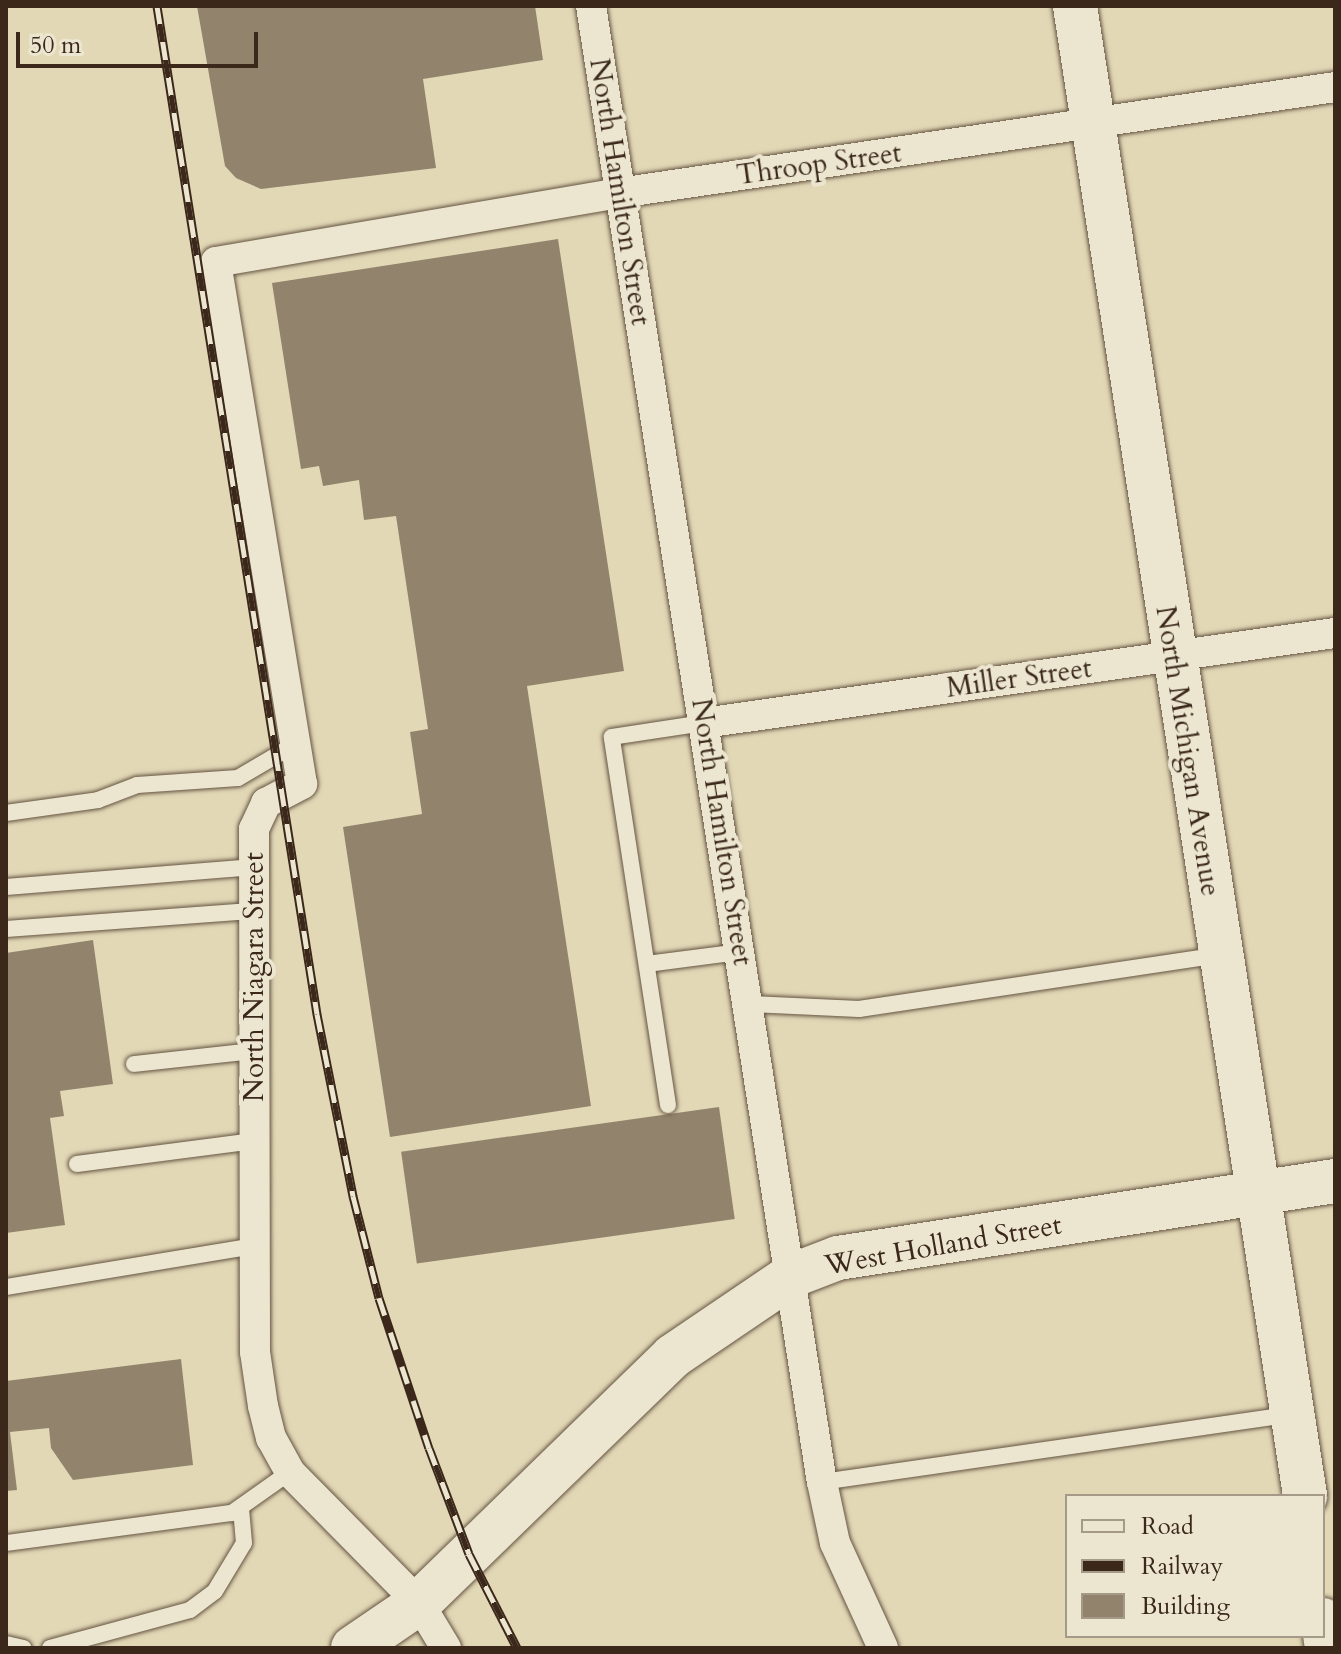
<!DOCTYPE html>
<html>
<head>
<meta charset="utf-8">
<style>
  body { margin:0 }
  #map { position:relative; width:1341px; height:1654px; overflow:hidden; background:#e2d8b6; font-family:Cardo,serif }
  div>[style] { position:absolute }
  .building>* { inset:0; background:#92846c; transform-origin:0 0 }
  .roads { filter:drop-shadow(0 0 2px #655442) drop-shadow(0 0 2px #655442) }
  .lane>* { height:16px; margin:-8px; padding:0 8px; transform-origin:8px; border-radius:8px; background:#ece6d0 }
  .street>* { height:30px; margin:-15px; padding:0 15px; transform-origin:15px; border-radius:15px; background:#ece6d0 }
  .secondary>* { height:44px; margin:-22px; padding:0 22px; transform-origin:22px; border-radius:22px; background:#ece6d0 }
  .rail>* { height:9px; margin-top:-4.5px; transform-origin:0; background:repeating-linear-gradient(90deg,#ece6d0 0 18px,#3b281b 0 36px); box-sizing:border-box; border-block:2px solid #3b281b }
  span { translate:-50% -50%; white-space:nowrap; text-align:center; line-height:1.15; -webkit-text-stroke:8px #ece6d0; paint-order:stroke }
  .street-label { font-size:28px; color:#3b281b }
  .frame { position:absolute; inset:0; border:8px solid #3b281b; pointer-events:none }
  .legend { position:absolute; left:1065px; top:1494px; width:260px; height:144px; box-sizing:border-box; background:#ece6d0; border:2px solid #a59a88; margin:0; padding:10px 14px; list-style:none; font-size:24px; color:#3b281b }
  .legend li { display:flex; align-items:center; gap:16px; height:40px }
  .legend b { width:40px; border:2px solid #a59a88 }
  .scale { position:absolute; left:16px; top:32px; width:242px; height:36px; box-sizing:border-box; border:4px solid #3b281b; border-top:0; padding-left:10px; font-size:24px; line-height:28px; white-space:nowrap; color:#3b281b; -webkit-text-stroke:6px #ece6d0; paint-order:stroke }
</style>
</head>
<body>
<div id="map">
  <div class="building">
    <div style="clip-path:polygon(197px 6px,535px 6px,543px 60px,423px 79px,436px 168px,261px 189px,236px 178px,225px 166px)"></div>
    <div style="clip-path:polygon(558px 239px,624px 671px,527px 686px,591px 1106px,390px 1137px,343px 827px,422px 814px,410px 732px,428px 729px,396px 516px,364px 520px,359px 480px,323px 486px,319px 466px,301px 469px,272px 283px)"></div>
    <div style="clip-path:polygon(93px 940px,113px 1084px,60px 1091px,64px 1116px,50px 1118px,65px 1225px,6px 1233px,6px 953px)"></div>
    <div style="left:719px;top:1107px;width:113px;height:321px;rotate:82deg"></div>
    <div style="clip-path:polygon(181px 1359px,193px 1465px,73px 1480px,51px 1448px,49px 1428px,10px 1432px,17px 1490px,6px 1491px,6px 1381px)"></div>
  </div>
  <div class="roads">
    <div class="lane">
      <div style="left:6px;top:813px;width:93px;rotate:-8deg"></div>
      <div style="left:98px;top:800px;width:42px;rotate:-21deg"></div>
      <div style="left:137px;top:785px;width:101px;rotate:-4deg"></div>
      <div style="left:238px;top:778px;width:65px;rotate:-30.5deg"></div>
      <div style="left:6px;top:887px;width:249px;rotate:-4.6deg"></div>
      <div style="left:6px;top:929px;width:249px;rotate:-4.2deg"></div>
      <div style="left:647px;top:964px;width:94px;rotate:-7.4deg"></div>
      <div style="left:751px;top:1004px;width:108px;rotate:2.7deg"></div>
      <div style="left:859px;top:1009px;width:364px;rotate:-8.5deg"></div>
      <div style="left:134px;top:1064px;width:121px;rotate:-6.2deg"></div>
      <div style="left:668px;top:1105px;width:372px;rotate:-98.7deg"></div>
      <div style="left:612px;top:737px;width:93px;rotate:-8.7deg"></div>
      <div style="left:77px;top:1164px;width:178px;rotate:-7.4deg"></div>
      <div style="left:6px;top:1287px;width:252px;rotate:-9.4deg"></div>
      <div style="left:822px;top:1482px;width:475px;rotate:-8.2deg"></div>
      <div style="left:6px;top:1543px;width:228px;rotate:-7.6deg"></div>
      <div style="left:232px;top:1513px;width:71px;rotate:-35.3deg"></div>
      <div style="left:6px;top:1644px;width:18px;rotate:13deg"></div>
      <div style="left:50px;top:1648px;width:145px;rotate:-15.2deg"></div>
      <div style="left:190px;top:1610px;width:31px;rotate:-37deg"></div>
      <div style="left:215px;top:1591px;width:56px;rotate:-58.9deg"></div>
      <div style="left:244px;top:1543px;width:36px;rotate:-95deg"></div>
    </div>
    <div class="street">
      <div style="left:591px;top:6px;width:1494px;rotate:81.11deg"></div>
      <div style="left:822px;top:1482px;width:62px;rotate:78deg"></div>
      <div style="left:835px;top:1543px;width:115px;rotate:65.4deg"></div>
      <div style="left:704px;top:723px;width:637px;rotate:-8.12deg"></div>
      <div style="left:446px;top:1648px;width:52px;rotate:-121deg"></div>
      <div style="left:419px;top:1603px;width:184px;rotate:-134.6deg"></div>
      <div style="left:290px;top:1472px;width:39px;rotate:-119deg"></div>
      <div style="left:271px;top:1438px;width:33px;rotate:-104deg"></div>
      <div style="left:263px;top:1406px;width:55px;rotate:-98.4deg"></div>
      <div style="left:255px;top:1352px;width:523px;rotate:-90.11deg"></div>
      <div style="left:254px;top:829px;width:29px;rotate:-65deg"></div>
      <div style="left:266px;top:803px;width:41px;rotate:-27.8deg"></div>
      <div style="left:302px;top:784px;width:529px;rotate:-99.36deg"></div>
      <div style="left:216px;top:262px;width:409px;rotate:-9.7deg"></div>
      <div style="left:619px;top:193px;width:724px;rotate:-8.42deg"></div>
    </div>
    <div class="secondary">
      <div style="left:1075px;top:6px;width:1508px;rotate:81.22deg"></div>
      <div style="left:1323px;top:1620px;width:28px;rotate:82deg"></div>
      <div style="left:353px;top:1648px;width:80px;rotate:-34.3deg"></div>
      <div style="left:419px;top:1603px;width:354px;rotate:-44.2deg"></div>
      <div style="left:673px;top:1356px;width:143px;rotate:-34.1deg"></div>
      <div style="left:791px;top:1276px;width:50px;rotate:-21deg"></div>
      <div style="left:838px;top:1258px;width:503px;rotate:-8.81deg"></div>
    </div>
  </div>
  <div class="rail">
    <div style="left:157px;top:6px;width:1021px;rotate:80.98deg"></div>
    <div style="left:317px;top:1014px;width:186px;rotate:78.8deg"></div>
    <div style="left:353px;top:1196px;width:105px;rotate:75.7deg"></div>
    <div style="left:379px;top:1298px;width:158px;rotate:71.6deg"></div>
    <div style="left:429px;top:1448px;width:113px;rotate:69.3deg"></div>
    <div style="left:469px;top:1554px;width:106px;rotate:62.9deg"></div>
  </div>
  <div class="street-label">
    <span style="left:819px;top:164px;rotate:-8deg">Throop Street</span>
    <span style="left:620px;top:192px;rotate:81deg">North Hamilton Street</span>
    <span style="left:1019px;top:678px;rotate:-8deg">Miller Street</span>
    <span style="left:1188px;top:751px;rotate:81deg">North Michigan Avenue</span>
    <span style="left:722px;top:832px;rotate:81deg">North Hamilton Street</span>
    <span style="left:254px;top:977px;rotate:-90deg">North Niagara Street</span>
    <span style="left:943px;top:1245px;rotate:-10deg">West Holland Street</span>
  </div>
  <div class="frame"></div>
  <ul class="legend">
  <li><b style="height:10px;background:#ece6d0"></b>Road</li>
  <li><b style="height:10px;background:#3b281b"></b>Railway</li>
  <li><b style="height:22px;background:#92846c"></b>Building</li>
  </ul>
  <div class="scale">50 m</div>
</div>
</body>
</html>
